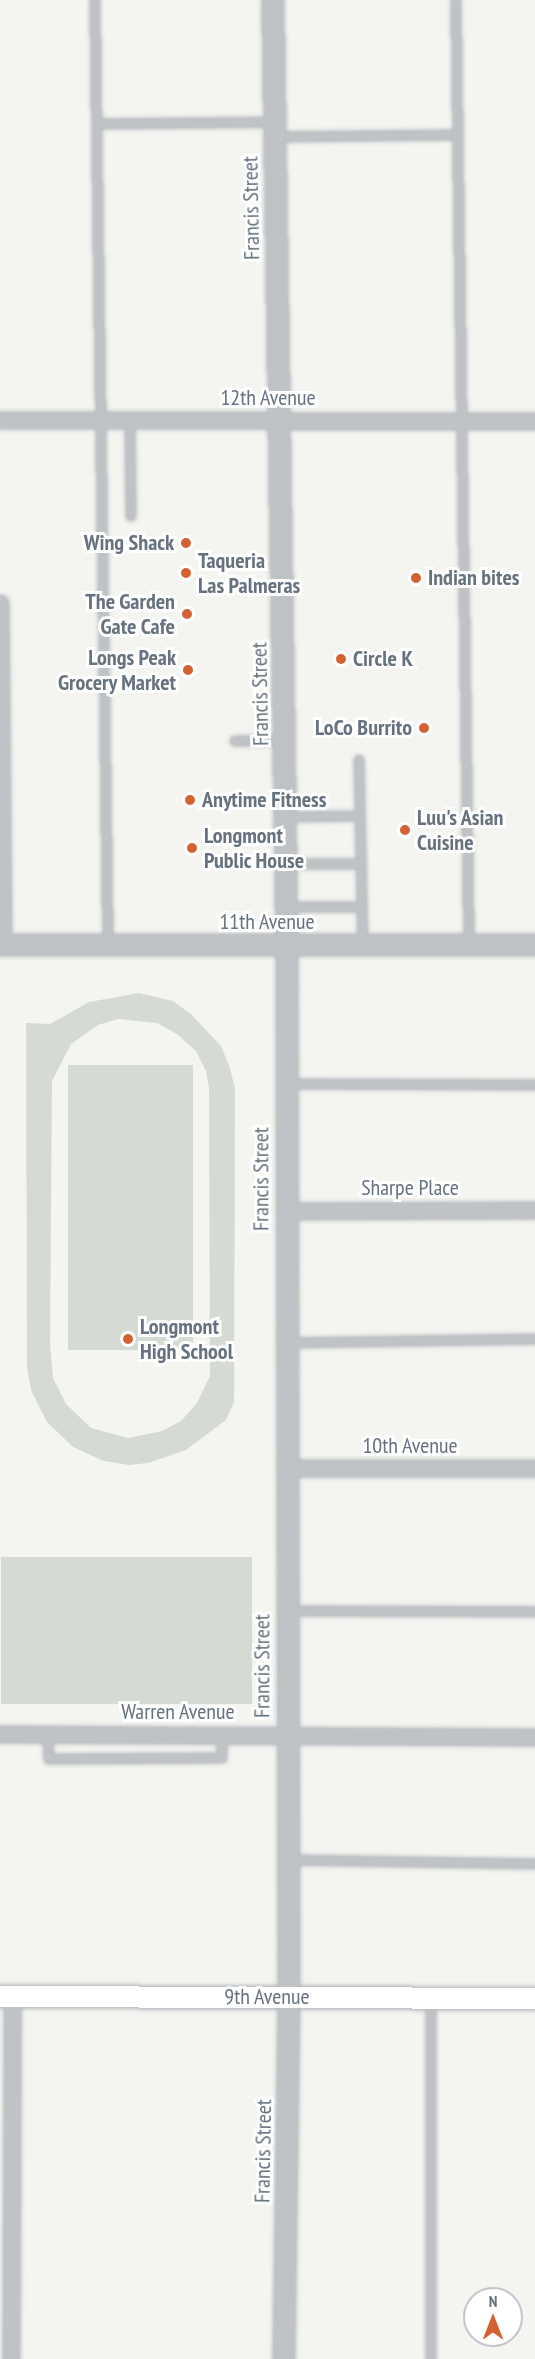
<!DOCTYPE html>
<html>
<head>
<meta charset="utf-8">
<style>
  body { margin:0 }
  #map { position:relative; width:535px; height:2359px; overflow:hidden; background:#f4f4f1; font-family:"PT Sans Narrow",sans-serif }
  div>[style] { position:absolute }
  .green>* { inset:0; background:#d5dbd2; transform-origin:0 0 }
  .roads { filter:drop-shadow(0 0 2px #b3b7bb) drop-shadow(0 0 2px #b3b7bb) }
  .service>* { height:8px; margin:-4px; padding:0 4px; transform-origin:4px; border-radius:4px; background:#c0c3c6 }
  .minor>* { height:15px; margin:-7.5px; padding:0 7.5px; transform-origin:7.5px; border-radius:7.5px; background:#c0c3c6 }
  .tertiary>* { height:20px; margin:-10px; padding:0 10px; transform-origin:10px; border-radius:10px; background:#c0c3c6 }
  .secondary>* { height:21px; margin:-10.5px; padding:0 10.5px; transform-origin:10.5px; border-radius:10.5px; background:#fff }
  .dots>* { width:16px; height:16px; translate:-50% -50%; box-sizing:border-box; border:3px solid #fff; border-radius:50% }
  span { translate:-50% -50%; white-space:nowrap; text-align:center; line-height:1.15; -webkit-text-stroke:6px #fff; paint-order:stroke }
  .street-label { font-size:22px; color:#66727f }
  .poi-label { font-size:22px; color:#66727f; font-weight:700 }
  .right { translate:-100% -50%; text-align:right }
  .left { translate:0 -50%; text-align:left }
  .north { position:absolute; left:463px; top:2287px; width:60px; height:60px; box-sizing:border-box; background:#fff; border:2px solid #c2c7cc; border-radius:50%; rotate:0deg; font-size:16px; font-weight:700; line-height:24px; text-align:center; color:#66727f }
  .north::after { content:''; display:block; margin:auto; width:21px; height:27px; background:#d36132; clip-path:polygon(50% 0,100% 100%,50% 72%,0 100%) }
</style>
</head>
<body>
<div id="map">
  <div class="green">
    <div style="clip-path:polygon(evenodd,139px 993px,173px 1001px,192px 1015px,221px 1046px,230px 1068px,235px 1089px,234px 1402px,226px 1420px,186px 1450px,148px 1463px,129px 1465px,104px 1461px,73px 1447px,47px 1422px,31px 1390px,27px 1368px,26px 1023px,50px 1024px,89px 1002px,139px 993px,118px 1019px,157px 1023px,177px 1034px,196px 1051px,206px 1071px,209px 1088px,210px 1376px,197px 1403px,181px 1421px,162px 1431px,128px 1438px,91px 1428px,66px 1404px,53px 1378px,50px 1343px,52px 1081px,71px 1044px,98px 1025px,118px 1019px)"></div>
    <div style="left:193px;top:1065px;width:285px;height:125px;rotate:90deg"></div>
    <div style="left:1px;top:1557px;width:251px;height:147px"></div>
  </div>
  <div class="roads">
    <div class="service">
      <div style="left:95px;top:0;width:944px;rotate:89.21deg"></div>
      <div style="left:456px;top:0;width:943px;rotate:89.21deg"></div>
      <div style="left:97px;top:124px;width:177px;rotate:-0.6deg"></div>
      <div style="left:276px;top:137px;width:181px;rotate:-0.6deg"></div>
      <div style="left:130px;top:420px;width:96px;rotate:89.4deg"></div>
      <div style="left:235px;top:741px;width:49px"></div>
      <div style="left:359px;top:760px;width:184px;rotate:88.8deg"></div>
      <div style="left:287px;top:817px;width:73px;rotate:-0.8deg"></div>
      <div style="left:288px;top:864px;width:73px"></div>
      <div style="left:289px;top:907px;width:73px"></div>
      <div style="left:287px;top:1084px;width:248px;rotate:0.2deg"></div>
      <div style="left:288px;top:1343px;width:247px;rotate:-0.9deg"></div>
      <div style="left:290px;top:1611px;width:245px;rotate:0.2deg"></div>
      <div style="left:48px;top:1734px;width:25px;rotate:88deg"></div>
      <div style="left:49px;top:1759px;width:173px;rotate:-0.3deg"></div>
      <div style="left:222px;top:1758px;width:24px;rotate:-90deg"></div>
      <div style="left:291px;top:1860px;width:244px;rotate:0.9deg"></div>
      <div style="left:431px;top:2359px;width:358px;rotate:-90deg"></div>
    </div>
    <div class="minor">
      <div style="left:0;top:420px;width:535px;rotate:0.11deg"></div>
      <div style="left:0;top:603px;width:342px;rotate:89.5deg"></div>
      <div style="left:285px;top:1211px;width:250px;rotate:-0.2deg"></div>
      <div style="left:285px;top:1468px;width:250px"></div>
      <div style="left:0;top:1734px;width:535px;rotate:0.32deg"></div>
      <div style="left:11px;top:2359px;width:363px;rotate:-89.8deg"></div>
    </div>
    <div class="tertiary">
      <div style="left:273px;top:0;width:946px;rotate:89.15deg"></div>
      <div style="left:287px;top:946px;width:1051px;rotate:89.89deg"></div>
      <div style="left:289px;top:1997px;width:362px;rotate:90.8deg"></div>
      <div style="left:0;top:945px;width:535px"></div>
    </div>
    <div class="secondary">
      <div style="left:0;top:1996px;width:535px;rotate:0.21deg"></div>
    </div>
  </div>
  <div class="dots">
    <div style="left:186px;top:543px;background:#d36132"></div>
    <div style="left:186px;top:573px;background:#d36132"></div>
    <div style="left:416px;top:578px;background:#d36132"></div>
    <div style="left:187px;top:614px;background:#d36132"></div>
    <div style="left:341px;top:659px;background:#d36132"></div>
    <div style="left:188px;top:670px;background:#d36132"></div>
    <div style="left:424px;top:728px;background:#d36132"></div>
    <div style="left:190px;top:800px;background:#d36132"></div>
    <div style="left:405px;top:830px;background:#d36132"></div>
    <div style="left:192px;top:848px;background:#d36132"></div>
    <div style="left:128px;top:1339px;background:#d36132"></div>
  </div>
  <div class="street-label">
    <span style="left:251px;top:208px;rotate:-91deg">Francis Street</span>
    <span style="left:268px;top:398px">12th Avenue</span>
    <span style="left:260px;top:694px;rotate:-91deg">Francis Street</span>
    <span style="left:267px;top:922px">11th Avenue</span>
    <span style="left:261px;top:1179px;rotate:-90deg">Francis Street</span>
    <span style="left:410px;top:1188px">Sharpe Place</span>
    <span style="left:410px;top:1446px">10th Avenue</span>
    <span style="left:262px;top:1666px;rotate:-90deg">Francis Street</span>
    <span style="left:178px;top:1712px">Warren Avenue</span>
    <span style="left:267px;top:1997px">9th Avenue</span>
    <span style="left:263px;top:2151px;rotate:-89deg">Francis Street</span>
  </div>
  <div class="poi-label">
    <span class="right" style="left:174px;top:543px">Wing Shack</span>
    <span class="left" style="left:198px;top:573px">Taqueria<br>Las Palmeras</span>
    <span class="left" style="left:428px;top:578px">Indian bites</span>
    <span class="right" style="left:175px;top:614px">The Garden<br>Gate Cafe</span>
    <span class="right" style="left:176px;top:670px">Longs Peak<br>Grocery Market</span>
    <span class="left" style="left:353px;top:659px">Circle K</span>
    <span class="right" style="left:412px;top:728px">LoCo Burrito</span>
    <span class="left" style="left:202px;top:800px">Anytime Fitness</span>
    <span class="left" style="left:417px;top:830px">Luu's Asian<br>Cuisine</span>
    <span class="left" style="left:204px;top:848px">Longmont<br>Public House</span>
    <span class="left" style="left:140px;top:1339px">Longmont<br>High School</span>
  </div>
  <div class="north">N</div>
</div>
</body>
</html>
